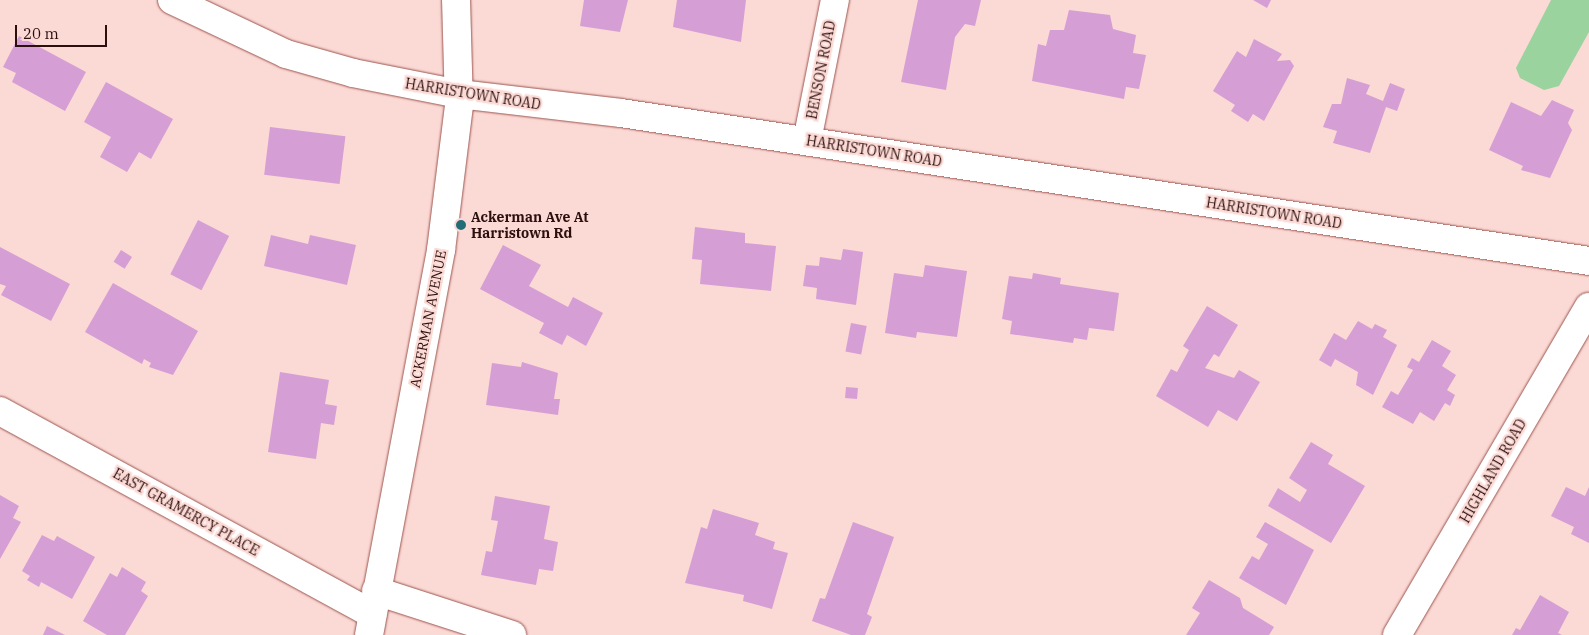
<!DOCTYPE html>
<html>
<head>
<meta charset="utf-8">
<style>
  body { margin:0 }
  #map { position:relative; width:1589px; height:635px; overflow:hidden; background:#fbd9d5; font-family:"IBM Plex Serif",serif }
  div>[style] { position:absolute }
  .green>* { inset:0; background:#9bd39f }
  .building>* { inset:0; background:#d59fd5; transform-origin:0 0 }
  .roads { filter:drop-shadow(0 0 1px #9c544d) drop-shadow(0 0 1px #9c544d) }
  .minor>* { height:28px; margin:-14px; padding:0 14px; transform-origin:14px; border-radius:14px; background:#fff }
  .tertiary>* { height:28px; margin:-14px; padding:0 14px; transform-origin:14px; border-radius:14px; background:#fff }
  .dots>* { width:14px; height:14px; translate:-50% -50%; box-sizing:border-box; border:2px solid #fbd9d5; border-radius:50% }
  span { translate:-50% -50%; white-space:nowrap; text-align:center; line-height:1.15; -webkit-text-stroke:4.5px #fbd9d5; paint-order:stroke }
  .street-label { font-size:14px; color:#2c0f0d }
  .poi-label { font-size:14px; color:#2c0f0d; font-weight:700 }
  .left { translate:0 -50%; text-align:left }
  .scale { position:absolute; left:15px; top:25px; width:92px; height:22px; box-sizing:border-box; border:2px solid #2c0f0d; border-top:0; padding-left:6px; font-size:15px; line-height:18px; white-space:nowrap; color:#2c0f0d; -webkit-text-stroke:4px #fbd9d5; paint-order:stroke }
</style>
</head>
<body>
<div id="map">
  <div class="green">
    <div style="clip-path:polygon(1551px 0,1589px 0,1589px 32px,1559px 86px,1544px 90px,1520px 78px,1516px 68px)"></div>
  </div>
  <div class="building">
    <div style="clip-path:polygon(584px 0,628px 0,620px 32px,580px 26px)"></div>
    <div style="clip-path:polygon(677px 0,746px 0,741px 42px,673px 27px)"></div>
    <div style="clip-path:polygon(918px 0,981px 0,975px 26px,965px 24px,955px 37px,946px 90px,901px 82px)"></div>
    <div style="clip-path:polygon(1253px 0,1271px 0,1267px 8px)"></div>
    <div style="clip-path:polygon(1069px 10px,1110px 15px,1113px 29px,1136px 35px,1133px 53px,1146px 55px,1139px 89px,1126px 87px,1124px 99px,1032px 81px,1038px 44px,1046px 46px,1050px 30px,1064px 30px)"></div>
    <div style="clip-path:polygon(19px 36px,86px 72px,65px 111px,12px 82px,16px 73px,3px 67px)"></div>
    <div style="clip-path:polygon(1254px 39px,1282px 54px,1277px 61px,1290px 60px,1294px 66px,1264px 121px,1253px 114px,1248px 122px,1231px 111px,1235px 105px,1213px 91px,1237px 51px,1246px 57px)"></div>
    <div style="clip-path:polygon(1347px 78px,1370px 85px,1366px 94px,1383px 101px,1390px 83px,1405px 89px,1397px 111px,1386px 107px,1370px 153px,1333px 143px,1337px 131px,1323px 127px,1332px 104px,1341px 104px)"></div>
    <div style="clip-path:polygon(106px 82px,173px 119px,151px 159px,139px 152px,127px 172px,100px 157px,111px 137px,84px 122px)"></div>
    <div style="clip-path:polygon(1552px 100px,1574px 110px,1568px 123px,1572px 130px,1550px 178px,1521px 170px,1523px 166px,1489px 150px,1511px 102px,1541px 116px)"></div>
    <div style="left:270px;top:127px;width:76px;height:48px;rotate:7deg"></div>
    <div style="left:198px;top:220px;width:35px;height:61px;rotate:27deg"></div>
    <div style="clip-path:polygon(695px 227px,745px 233px,745px 243px,776px 246px,771px 291px,700px 284px,702px 260px,692px 259px)"></div>
    <div style="clip-path:polygon(271px 235px,308px 244px,310px 235px,356px 245px,347px 285px,264px 266px)"></div>
    <div style="clip-path:polygon(503px 245px,541px 265px,529px 286px,568px 307px,573px 297px,603px 313px,586px 346px,567px 335px,562px 345px,539px 333px,544px 323px,480px 289px)"></div>
    <div style="clip-path:polygon(0 247px,70px 284px,51px 321px,1px 295px,6px 286px,0 284px)"></div>
    <div style="clip-path:polygon(843px 249px,863px 252px,856px 305px,816px 299px,817px 288px,803px 286px,806px 265px,819px 266px,820px 257px,841px 260px)"></div>
    <div style="left:121px;top:250px;width:13px;height:14px;rotate:32deg"></div>
    <div style="clip-path:polygon(925px 265px,967px 271px,957px 337px,917px 332px,916px 338px,885px 333px,894px 273px,923px 277px)"></div>
    <div style="clip-path:polygon(1033px 273px,1061px 278px,1060px 284px,1119px 293px,1114px 331px,1089px 328px,1087px 340px,1074px 338px,1073px 343px,1010px 334px,1012px 321px,1002px 319px,1009px 276px,1032px 279px)"></div>
    <div style="clip-path:polygon(113px 283px,198px 331px,173px 375px,149px 367px,151px 363px,144px 359px,142px 364px,85px 332px)"></div>
    <div style="clip-path:polygon(1207px 306px,1238px 325px,1219px 357px,1214px 354px,1205px 368px,1234px 378px,1239px 370px,1260px 382px,1237px 421px,1218px 410px,1208px 427px,1156px 396px,1171px 369px,1177px 372px,1189px 350px,1183px 346px)"></div>
    <div style="clip-path:polygon(1358px 321px,1372px 329px,1375px 324px,1387px 330px,1383px 337px,1397px 345px,1373px 395px,1356px 385px,1358px 372px,1335px 359px,1331px 367px,1319px 360px,1334px 333px,1346px 340px)"></div>
    <div style="left:851px;top:323px;width:16px;height:29px;rotate:11deg"></div>
    <div style="clip-path:polygon(1432px 340px,1451px 351px,1442px 366px,1456px 375px,1447px 390px,1455px 395px,1450px 406px,1445px 403px,1434px 421px,1420px 412px,1413px 424px,1382px 407px,1391px 391px,1398px 395px,1413px 370px,1407px 367px,1412px 358px,1419px 362px)"></div>
    <div style="clip-path:polygon(522px 362px,558px 373px,554px 399px,560px 399px,558px 415px,486px 405px,492px 363px,521px 367px)"></div>
    <div style="clip-path:polygon(280px 372px,329px 380px,325px 404px,337px 406px,334px 425px,321px 423px,316px 459px,268px 452px)"></div>
    <div style="left:846px;top:387px;width:12px;height:11px;rotate:5deg"></div>
    <div style="clip-path:polygon(1311px 442px,1333px 455px,1328px 464px,1365px 486px,1331px 543px,1268px 506px,1278px 488px,1300px 502px,1307px 490px,1289px 478px)"></div>
    <div style="clip-path:polygon(1566px 487px,1585px 496px,1589px 487px,1589px 543px,1571px 534px,1574px 527px,1551px 516px)"></div>
    <div style="clip-path:polygon(0 495px,19px 506px,13px 518px,21px 522px,0 559px)"></div>
    <div style="clip-path:polygon(495px 496px,550px 506px,544px 539px,558px 542px,553px 571px,539px 569px,536px 585px,481px 575px,486px 551px,492px 552px,498px 521px,491px 520px)"></div>
    <div style="clip-path:polygon(713px 509px,759px 523px,755px 535px,775px 542px,773px 549px,788px 553px,772px 609px,743px 601px,744px 595px,685px 583px,701px 527px,707px 529px)"></div>
    <div style="clip-path:polygon(853px 522px,894px 537px,867px 614px,872px 617px,865px 635px,851px 635px,812px 621px,820px 598px,825px 599px)"></div>
    <div style="clip-path:polygon(1265px 522px,1314px 550px,1286px 605px,1239px 578px,1252px 556px,1259px 560px,1268px 544px,1256px 537px)"></div>
    <div style="clip-path:polygon(42px 535px,54px 541px,57px 536px,95px 557px,72px 599px,41px 582px,39px 587px,27px 580px,30px 576px,22px 571px)"></div>
    <div style="clip-path:polygon(122px 567px,146px 582px,141px 591px,148px 596px,125px 635px,107px 635px,83px 621px,110px 573px,117px 577px)"></div>
    <div style="clip-path:polygon(1209px 580px,1240px 598px,1243px 608px,1274px 627px,1269px 635px,1186px 635px,1200px 613px,1192px 608px)"></div>
    <div style="clip-path:polygon(1540px 595px,1569px 612px,1558px 633px,1562px 635px,1512px 635px,1516px 628px,1520px 630px)"></div>
    <div style="clip-path:polygon(47px 626px,65px 635px,43px 635px)"></div>
  </div>
  <div class="roads">
    <div class="minor">
      <div style="left:172px;top:0;width:126px;rotate:25.3deg"></div>
      <div style="left:286px;top:54px;width:70px;rotate:15.8deg"></div>
      <div style="left:353px;top:73px;width:108px;rotate:11.2deg"></div>
      <div style="left:807px;top:141px;width:144px;rotate:-78.8deg"></div>
      <div style="left:0;top:411px;width:424px;rotate:28.6deg"></div>
      <div style="left:376px;top:591px;width:143px;rotate:17.9deg"></div>
      <div style="left:1397px;top:635px;width:380px;rotate:-59.7deg"></div>
    </div>
    <div class="tertiary">
      <div style="left:459px;top:94px;width:163px;rotate:6.7deg"></div>
      <div style="left:621px;top:113px;width:979px;rotate:8.69deg"></div>
      <div style="left:369px;top:635px;width:392px;rotate:-79.4deg"></div>
      <div style="left:441px;top:250px;width:145px;rotate:-82.9deg"></div>
      <div style="left:459px;top:106px;width:106px;rotate:-91.6deg"></div>
    </div>
  </div>
  <div class="dots">
    <div style="left:461px;top:225px;background:#236d76"></div>
  </div>
  <div class="street-label">
    <span style="left:821px;top:70px;rotate:-79deg">BENSON ROAD</span>
    <span style="left:473px;top:94px;rotate:9deg">HARRISTOWN ROAD</span>
    <span style="left:874px;top:151px;rotate:9deg">HARRISTOWN ROAD</span>
    <span style="left:1274px;top:213px;rotate:9deg">HARRISTOWN ROAD</span>
    <span style="left:428px;top:319px;rotate:-79deg">ACKERMAN AVENUE</span>
    <span style="left:1493px;top:471px;rotate:-60deg">HIGHLAND ROAD</span>
    <span style="left:186px;top:512px;rotate:29deg">EAST GRAMERCY PLACE</span>
  </div>
  <div class="poi-label">
    <span class="left" style="left:471px;top:225px">Ackerman Ave At<br>Harristown Rd</span>
  </div>
  <div class="scale">20 m</div>
</div>
</body>
</html>
